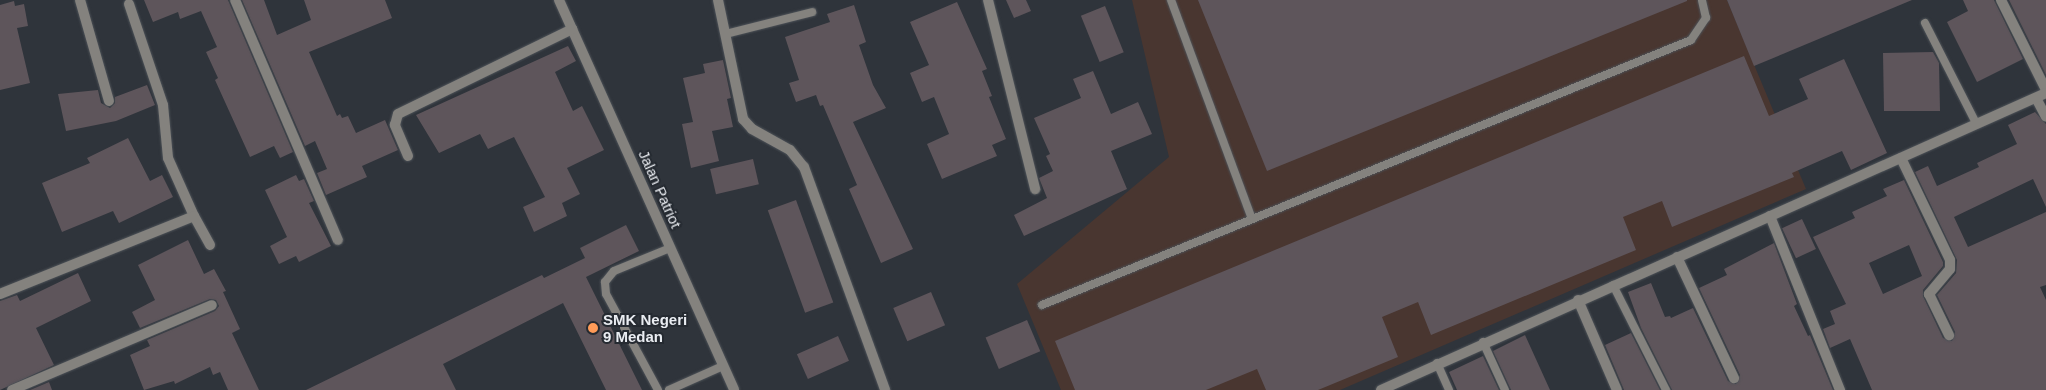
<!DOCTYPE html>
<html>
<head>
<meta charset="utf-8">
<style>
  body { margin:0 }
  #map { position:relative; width:2046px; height:390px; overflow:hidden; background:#2f343b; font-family:Arial,sans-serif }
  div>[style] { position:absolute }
  .industrial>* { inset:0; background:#493630 }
  .building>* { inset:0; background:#5e555b; transform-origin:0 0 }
  .roads { filter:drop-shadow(0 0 1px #4d5258) drop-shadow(0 0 1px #4d5258) }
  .service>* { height:8px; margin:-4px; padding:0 4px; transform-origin:4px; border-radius:4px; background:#84827e }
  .minor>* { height:10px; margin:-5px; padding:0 5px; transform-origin:5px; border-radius:5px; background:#84827e }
  .dots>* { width:14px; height:14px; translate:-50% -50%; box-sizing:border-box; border:2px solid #252a31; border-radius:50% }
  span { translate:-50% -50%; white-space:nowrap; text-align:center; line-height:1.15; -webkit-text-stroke:4px #252a31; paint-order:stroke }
  .street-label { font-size:15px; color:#eaedf2 }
  .poi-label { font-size:15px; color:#eaedf2; font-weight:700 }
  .left { translate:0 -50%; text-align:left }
</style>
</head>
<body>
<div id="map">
  <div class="industrial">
    <div style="clip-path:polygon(1132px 0,1727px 0,1806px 189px,1340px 390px,1061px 390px,1017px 284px,1169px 157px)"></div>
  </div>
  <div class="building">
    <div style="clip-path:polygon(144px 0,228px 0,293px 152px,280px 158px,274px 146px,250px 157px,215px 80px,218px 78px,206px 52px,217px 47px,201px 11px,180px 19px,178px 12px,153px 22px)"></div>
    <div style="clip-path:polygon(242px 0,264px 0,277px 35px,311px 20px,304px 0,385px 0,392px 18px,309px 52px,337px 116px,340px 114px,342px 118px,348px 116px,356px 133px,385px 120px,398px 150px,362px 166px,367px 177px,326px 195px,317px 173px,327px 169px,315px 141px,305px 146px)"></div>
    <div style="clip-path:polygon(1006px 0,1026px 0,1031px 11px,1014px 18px)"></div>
    <div style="clip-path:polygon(1198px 0,1687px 0,1687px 1px,1267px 171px)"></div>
    <div style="clip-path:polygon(1727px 0,1912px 0,1754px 66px)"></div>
    <div style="clip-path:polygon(1963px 0,1994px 0,2023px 59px,1977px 82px,1947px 22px,1968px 11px)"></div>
    <div style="clip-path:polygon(2009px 0,2046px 0,2046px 75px)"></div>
    <div style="clip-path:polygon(14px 1px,15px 6px,24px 4px,28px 26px,17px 28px,30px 83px,0 90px,0 5px)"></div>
    <div style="clip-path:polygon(957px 2px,987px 69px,982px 71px,992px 96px,989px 97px,1006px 139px,992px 145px,997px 156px,942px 179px,927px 144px,949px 134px,934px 97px,922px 102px,910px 73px,929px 65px,910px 22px)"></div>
    <div style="clip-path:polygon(854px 5px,866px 42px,859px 45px,873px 85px,886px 108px,853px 122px,913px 249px,881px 263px,849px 189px,857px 185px,823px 105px,820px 106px,816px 95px,796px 102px,789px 83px,799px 80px,785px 37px,830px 22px,827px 14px)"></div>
    <div style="left:1105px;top:6px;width:50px;height:26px;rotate:68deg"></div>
    <div style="clip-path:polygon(568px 46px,576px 61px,555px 72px,573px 111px,582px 106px,604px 150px,567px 168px,580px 194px,562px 203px,567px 216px,534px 232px,523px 207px,545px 197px,514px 137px,488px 149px,480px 134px,439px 153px,416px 115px)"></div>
    <div style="clip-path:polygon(1933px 52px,1939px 63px,1940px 111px,1884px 111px,1883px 53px)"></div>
    <div style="clip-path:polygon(1744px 56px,1769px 116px,1808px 99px,1799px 79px,1844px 59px,1887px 153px,1851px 170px,1842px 151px,1792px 173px,1794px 177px,1672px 227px,1662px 201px,1623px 217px,1636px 250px,1431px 335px,1418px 302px,1382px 317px,1398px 357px,1318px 390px,1266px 390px,1257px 369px,1206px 390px,1075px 390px,1055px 341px)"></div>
    <div style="clip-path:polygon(723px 60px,731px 98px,727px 99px,733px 127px,712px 131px,719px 161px,691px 168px,682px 124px,693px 122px,683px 78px,705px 73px,703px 64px)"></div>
    <div style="clip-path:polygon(1093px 71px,1111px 114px,1138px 102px,1152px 134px,1111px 151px,1127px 189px,1024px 236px,1014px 215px,1047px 198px,1039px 178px,1053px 171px,1046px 156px,1050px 154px,1034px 118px,1081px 98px,1073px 79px)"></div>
    <div style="clip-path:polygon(147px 85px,155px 105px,116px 121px,66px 131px,58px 94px,98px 90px,101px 103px,110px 108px,115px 103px,115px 97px)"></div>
    <div style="clip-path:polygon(evenodd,2035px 112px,2046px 124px,2046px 207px,2033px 179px,1954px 217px,1968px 247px,2046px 212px,2046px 285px,2040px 287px,2046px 300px,2046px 390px,1872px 390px,1850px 339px,1830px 348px,1823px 329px,1835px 324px,1830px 311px,1846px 304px,1813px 237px,1855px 218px,1852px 212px,1887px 196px,1883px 189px,1904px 180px,1943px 262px,1943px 266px,1923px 290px,1923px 296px,1943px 338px,1952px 341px,1955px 332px,1937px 295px,1956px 273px,1957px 260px,1915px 172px,1928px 166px,1937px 186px,1979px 167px,1977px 163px,2017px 144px,2008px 125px,2035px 112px,1909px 245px,1922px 276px,1883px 294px,1869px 263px,1909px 245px)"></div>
    <div style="clip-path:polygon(128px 138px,150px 181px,162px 175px,173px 197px,119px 223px,113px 211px,62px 232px,42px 183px,90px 163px,87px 158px)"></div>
    <div style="left:753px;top:159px;width:26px;height:44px;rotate:77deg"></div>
    <div style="clip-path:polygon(296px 175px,299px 181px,304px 179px,314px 201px,309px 203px,331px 246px,299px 262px,296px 256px,279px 264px,270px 246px,287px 237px,265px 190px)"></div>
    <div style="left:796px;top:200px;width:109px;height:30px;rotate:70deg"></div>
    <div style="left:1802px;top:219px;width:33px;height:22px;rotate:65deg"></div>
    <div style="clip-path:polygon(626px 225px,639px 251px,586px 277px,642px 390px,606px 390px,563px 303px,443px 364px,456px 390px,306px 390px,542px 275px,544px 278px,585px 258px,580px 248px)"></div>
    <div style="clip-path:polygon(188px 240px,204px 274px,214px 269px,226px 291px,223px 292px,240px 329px,232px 333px,259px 390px,228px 390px,220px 372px,213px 375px,210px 367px,175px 384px,174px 381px,144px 390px,130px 355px,150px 346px,147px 340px,215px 311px,219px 306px,216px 300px,210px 299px,140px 328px,132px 312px,155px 300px,138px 265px)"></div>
    <div style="clip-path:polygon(1774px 243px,1797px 304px,1794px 306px,1808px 336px,1810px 335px,1833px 390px,1672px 390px,1641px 328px,1628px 292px,1651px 283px,1665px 317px,1670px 316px,1671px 318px,1693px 308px,1728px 381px,1736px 384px,1740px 375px,1699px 288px,1727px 275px,1724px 269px)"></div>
    <div style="clip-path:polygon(78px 273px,91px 301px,36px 328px,54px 365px,0 390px,0 301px,17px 295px,20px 301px)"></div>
    <div style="left:931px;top:292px;width:36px;height:41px;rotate:67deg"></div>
    <div style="left:1027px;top:320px;width:34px;height:45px;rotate:67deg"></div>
    <div style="clip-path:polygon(1631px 333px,1660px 390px,1624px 390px,1605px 345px)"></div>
    <div style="clip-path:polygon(1525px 335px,1550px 390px,1511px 390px,1493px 351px)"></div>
    <div style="left:838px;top:336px;width:27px;height:45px;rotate:66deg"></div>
    <div style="clip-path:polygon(1483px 356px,1499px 390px,1457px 390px,1449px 372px)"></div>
    <div style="clip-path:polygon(49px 382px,52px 390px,30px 390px)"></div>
  </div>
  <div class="roads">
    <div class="service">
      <div style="left:1171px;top:0;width:233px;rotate:69.7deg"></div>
      <div style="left:1925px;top:23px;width:112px;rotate:63deg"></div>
      <div style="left:726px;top:34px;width:89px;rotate:-14.3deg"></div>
      <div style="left:1613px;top:285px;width:118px;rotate:63.2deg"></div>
      <div style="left:1042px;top:305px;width:701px;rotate:-22.21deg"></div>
      <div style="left:1691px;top:40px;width:27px;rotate:-56deg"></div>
      <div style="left:1706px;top:18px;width:18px;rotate:-103deg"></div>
      <div style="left:1483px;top:342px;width:53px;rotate:65.4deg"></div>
      <div style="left:1437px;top:363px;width:30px;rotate:66deg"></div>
      <div style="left:658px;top:390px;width:109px;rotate:-118.4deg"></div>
      <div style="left:606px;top:294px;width:12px;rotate:-95deg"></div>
      <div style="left:605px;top:282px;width:14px;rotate:-51deg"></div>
      <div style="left:614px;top:271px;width:61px;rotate:-22.3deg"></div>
      <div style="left:669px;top:390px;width:59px;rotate:-24deg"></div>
    </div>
    <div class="minor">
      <div style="left:80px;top:0;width:105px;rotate:74deg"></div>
      <div style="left:235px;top:0;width:261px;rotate:66.8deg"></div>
      <div style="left:559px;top:0;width:427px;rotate:65.8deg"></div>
      <div style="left:718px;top:0;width:122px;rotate:78.1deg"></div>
      <div style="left:743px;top:119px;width:13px;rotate:48deg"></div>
      <div style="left:752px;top:129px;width:43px;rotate:28.9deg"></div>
      <div style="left:790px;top:150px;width:22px;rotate:51deg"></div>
      <div style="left:804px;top:167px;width:237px;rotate:70deg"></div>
      <div style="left:988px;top:0;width:195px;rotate:76deg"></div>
      <div style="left:2001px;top:0;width:101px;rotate:63.4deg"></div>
      <div style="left:129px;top:4px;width:107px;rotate:71.4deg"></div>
      <div style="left:163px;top:105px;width:53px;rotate:84.6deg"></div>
      <div style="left:168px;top:158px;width:64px;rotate:65.9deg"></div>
      <div style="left:2036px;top:98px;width:21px;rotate:62deg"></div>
      <div style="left:408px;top:156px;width:34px;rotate:-113deg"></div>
      <div style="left:395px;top:125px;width:11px;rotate:-75deg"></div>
      <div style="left:398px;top:114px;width:194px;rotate:-26deg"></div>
      <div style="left:1901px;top:158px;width:113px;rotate:64.3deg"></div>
      <div style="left:1950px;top:260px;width:9px;rotate:90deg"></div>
      <div style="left:1950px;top:269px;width:33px;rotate:130deg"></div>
      <div style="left:1929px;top:294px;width:46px;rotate:64deg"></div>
      <div style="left:1770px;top:216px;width:188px;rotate:68.1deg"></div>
      <div style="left:1677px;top:257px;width:134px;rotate:64.8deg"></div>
      <div style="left:0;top:294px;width:209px;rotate:-21.9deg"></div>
      <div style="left:194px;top:216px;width:33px;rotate:61deg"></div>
      <div style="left:1578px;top:300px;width:98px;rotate:66.6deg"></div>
      <div style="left:12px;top:390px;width:217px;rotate:-23deg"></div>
      <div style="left:1381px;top:390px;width:728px;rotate:-24.07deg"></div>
    </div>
  </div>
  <div class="dots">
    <div style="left:593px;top:328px;background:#fe9b58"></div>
  </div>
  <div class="street-label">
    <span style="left:660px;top:189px;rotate:66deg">Jalan Patriot</span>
  </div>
  <div class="poi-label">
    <span class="left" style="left:603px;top:328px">SMK Negeri<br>9 Medan</span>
  </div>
</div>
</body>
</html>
